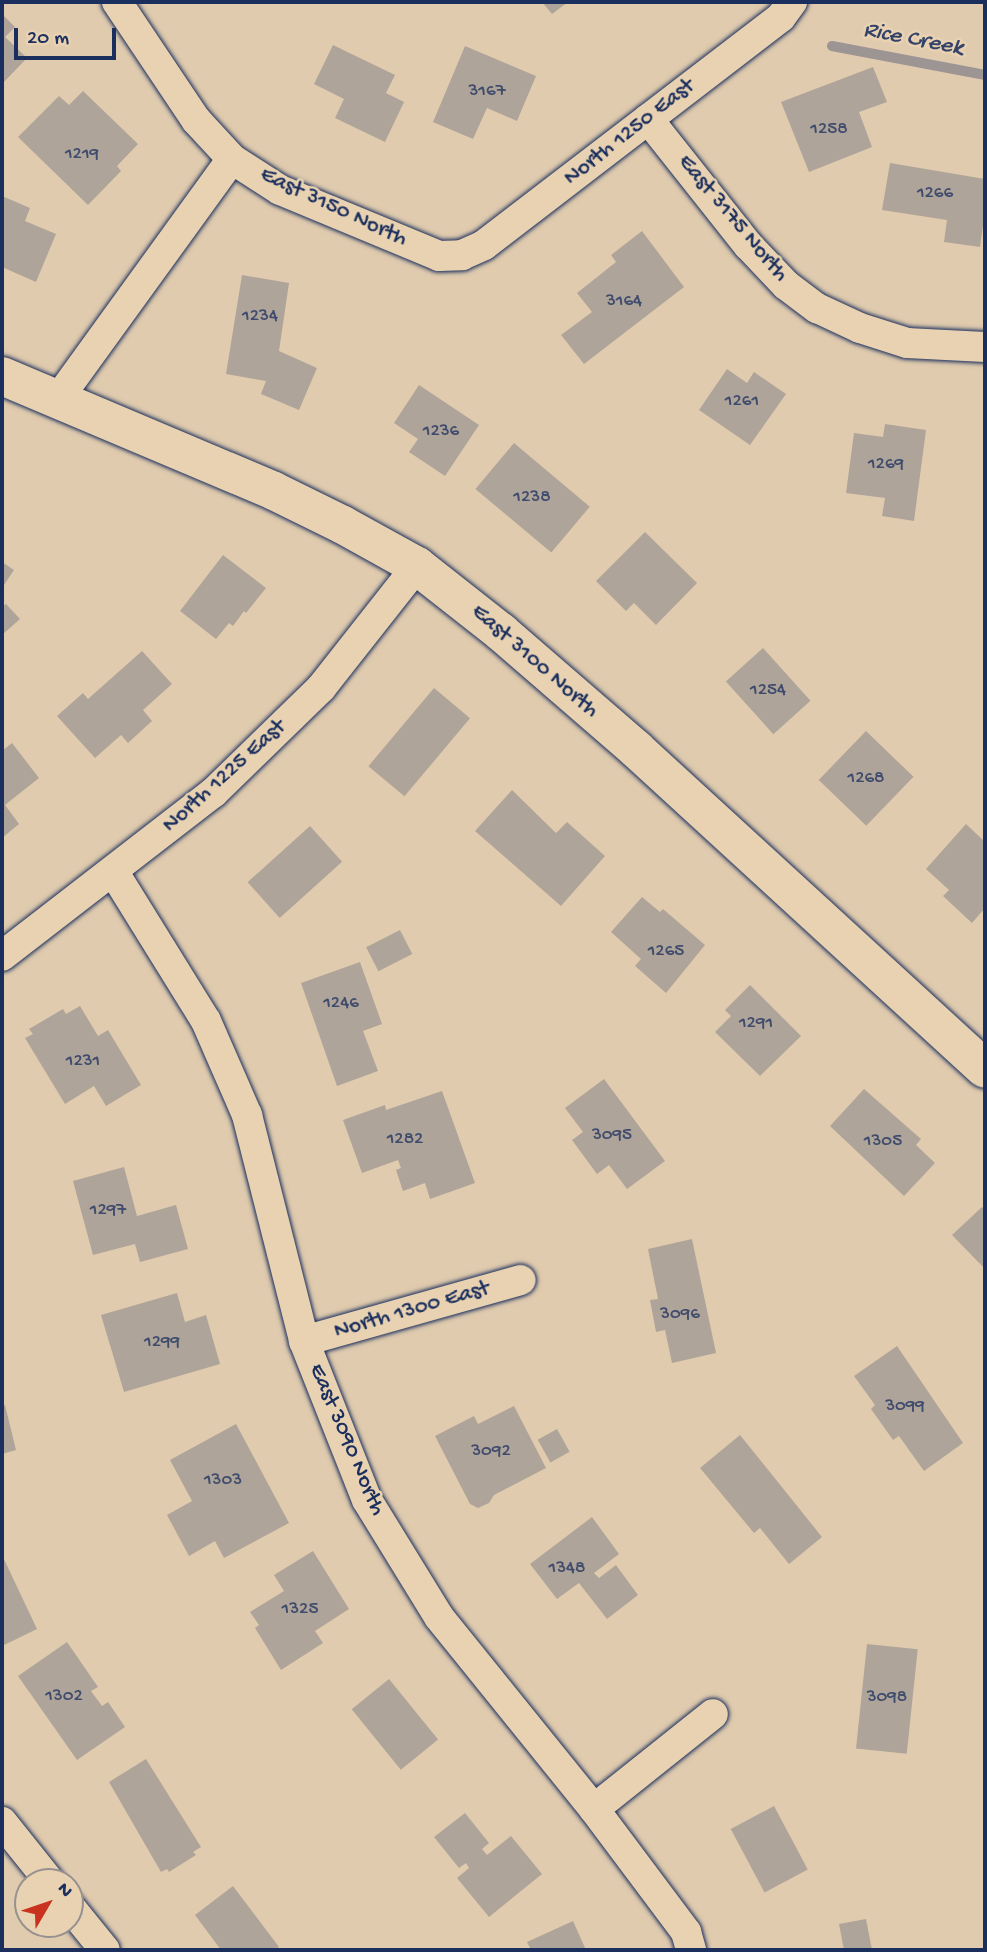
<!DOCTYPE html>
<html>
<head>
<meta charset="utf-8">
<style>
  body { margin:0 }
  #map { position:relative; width:987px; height:1952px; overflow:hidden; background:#e0cbae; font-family:"Gochi Hand",sans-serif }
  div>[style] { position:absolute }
  .stream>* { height:10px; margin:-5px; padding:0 5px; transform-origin:5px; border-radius:5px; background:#9c9593 }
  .building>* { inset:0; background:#afa499; transform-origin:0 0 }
  .roads { filter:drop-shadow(0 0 2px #1b2f5e) drop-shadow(0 0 2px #1b2f5e) }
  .street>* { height:30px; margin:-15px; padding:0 15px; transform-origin:15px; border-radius:15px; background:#e8d2b1 }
  .secondary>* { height:38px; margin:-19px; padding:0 19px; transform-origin:19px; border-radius:19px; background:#e8d2b1 }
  span { translate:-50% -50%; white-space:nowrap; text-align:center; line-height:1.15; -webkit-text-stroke:5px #e8d2b1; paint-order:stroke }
  .number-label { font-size:19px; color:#404c6d }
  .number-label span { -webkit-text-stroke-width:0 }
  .street-label { font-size:23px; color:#1b2f5e }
  .water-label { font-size:24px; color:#354369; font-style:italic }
  .frame { position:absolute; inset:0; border:4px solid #1b2f5e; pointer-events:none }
  .north { position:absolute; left:14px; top:1868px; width:70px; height:70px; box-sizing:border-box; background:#e8d2b1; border:2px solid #969190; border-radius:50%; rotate:51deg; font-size:19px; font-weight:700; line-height:28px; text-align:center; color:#1b2f5e }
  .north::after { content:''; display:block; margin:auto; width:24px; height:32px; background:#c8321e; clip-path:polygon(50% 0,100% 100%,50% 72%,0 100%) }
  .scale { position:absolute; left:14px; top:28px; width:102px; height:32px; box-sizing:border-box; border:4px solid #1b2f5e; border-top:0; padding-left:9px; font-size:21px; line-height:24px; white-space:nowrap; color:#1b2f5e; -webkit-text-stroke:5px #e8d2b1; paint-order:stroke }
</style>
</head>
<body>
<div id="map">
  <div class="stream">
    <div style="left:832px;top:46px;width:156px;rotate:10.7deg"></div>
  </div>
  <div class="building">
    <div style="clip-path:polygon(542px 2px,568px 2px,552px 14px)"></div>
    <div style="clip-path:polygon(2px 14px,15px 27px,5px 37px,27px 58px,2px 84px)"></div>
    <div style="clip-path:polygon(333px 45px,395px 75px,386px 93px,404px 102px,385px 142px,335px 118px,344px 99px,314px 84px)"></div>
    <div style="clip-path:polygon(465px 46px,536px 76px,517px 121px,487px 108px,473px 139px,433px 122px)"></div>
    <div style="clip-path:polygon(873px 67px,887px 102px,859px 112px,872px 147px,809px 172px,781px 102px)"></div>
    <div style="clip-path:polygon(83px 91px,138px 144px,117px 166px,121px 171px,88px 205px,18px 137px,59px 96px,69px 105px)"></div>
    <div style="clip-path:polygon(890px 163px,985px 179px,985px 212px,980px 247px,944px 242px,947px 220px,882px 210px)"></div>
    <div style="clip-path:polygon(2px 196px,30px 208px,25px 221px,56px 234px,36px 282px,2px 267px)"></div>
    <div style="clip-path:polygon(642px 231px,684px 287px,584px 364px,561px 335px,592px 312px,577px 293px,616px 262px,611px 255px)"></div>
    <div style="clip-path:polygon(242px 275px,289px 283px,279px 351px,317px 368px,299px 410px,261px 394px,266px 381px,226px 374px)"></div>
    <div style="clip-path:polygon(727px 369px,747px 383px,754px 372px,786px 394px,750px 445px,699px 410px)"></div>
    <div style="clip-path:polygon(419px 385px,479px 425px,445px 476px,409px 452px,418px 439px,394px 423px)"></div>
    <div style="clip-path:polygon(885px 424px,926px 430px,914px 521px,882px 516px,885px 498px,846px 493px,854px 433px,883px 437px)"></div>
    <div style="left:514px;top:443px;width:99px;height:60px;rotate:40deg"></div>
    <div style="clip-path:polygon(645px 532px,697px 583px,656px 625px,634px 603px,626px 611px,596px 581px)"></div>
    <div style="clip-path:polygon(223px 555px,266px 588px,246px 613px,244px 611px,233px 626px,229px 623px,216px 639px,180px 611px)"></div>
    <div style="clip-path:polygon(2px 562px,14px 570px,2px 588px)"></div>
    <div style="clip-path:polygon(6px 604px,20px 619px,2px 635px,2px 607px)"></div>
    <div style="left:763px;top:648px;width:71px;height:50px;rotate:48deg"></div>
    <div style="clip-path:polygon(142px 651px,172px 684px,143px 710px,152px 721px,128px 743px,121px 735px,95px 758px,57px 716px,83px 693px,88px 699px)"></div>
    <div style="left:434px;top:688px;width:47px;height:102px;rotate:40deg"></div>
    <div style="left:866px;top:731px;width:66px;height:68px;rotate:44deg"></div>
    <div style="clip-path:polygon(12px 743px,39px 778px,5px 805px,19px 824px,2px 838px,2px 751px)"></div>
    <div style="clip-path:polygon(512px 790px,556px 833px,567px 822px,605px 856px,561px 906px,475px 831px)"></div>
    <div style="clip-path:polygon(966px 824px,985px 842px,985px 908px,972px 923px,943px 896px,949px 890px,926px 869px)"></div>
    <div style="left:310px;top:826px;width:48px;height:84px;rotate:48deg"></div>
    <div style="clip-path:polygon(642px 897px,660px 912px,663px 909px,705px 945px,666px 993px,635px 966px,641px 959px,611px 932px)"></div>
    <div style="left:400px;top:930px;width:27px;height:38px;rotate:63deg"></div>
    <div style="clip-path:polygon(360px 962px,382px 1024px,363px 1031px,378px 1071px,337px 1086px,301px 983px)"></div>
    <div style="clip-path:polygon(750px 985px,801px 1036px,760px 1076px,715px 1032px,731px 1016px,725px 1010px)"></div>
    <div style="clip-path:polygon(80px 1006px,98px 1036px,108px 1030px,141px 1085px,106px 1106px,94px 1086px,65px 1104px,25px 1038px,33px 1034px,29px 1029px,63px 1009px,66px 1014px)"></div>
    <div style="clip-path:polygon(604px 1079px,665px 1161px,627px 1189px,609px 1165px,597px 1174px,572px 1140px,583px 1132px,565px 1108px)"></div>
    <div style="clip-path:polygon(864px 1089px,921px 1139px,916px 1145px,935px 1163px,904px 1196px,830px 1126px)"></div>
    <div style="clip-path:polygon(442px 1091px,475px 1183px,430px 1199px,425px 1183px,403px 1191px,396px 1170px,401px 1168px,398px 1160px,362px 1173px,343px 1120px,385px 1105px,386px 1110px)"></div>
    <div style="clip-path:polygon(124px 1167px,137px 1216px,176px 1205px,188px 1249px,140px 1262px,135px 1244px,93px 1255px,73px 1181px)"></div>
    <div style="clip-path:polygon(982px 1207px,985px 1210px,985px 1269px,952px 1235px)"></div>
    <div style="clip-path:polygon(692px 1239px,716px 1353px,672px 1363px,665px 1330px,656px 1332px,650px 1300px,658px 1299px,648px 1249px)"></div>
    <div style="clip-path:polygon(177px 1293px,185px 1322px,206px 1315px,220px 1364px,124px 1392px,101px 1315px)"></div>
    <div style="clip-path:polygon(897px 1346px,963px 1443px,924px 1471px,899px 1436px,893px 1440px,871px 1409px,875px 1405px,854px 1376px)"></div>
    <div style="clip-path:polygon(5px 1405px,16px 1450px,2px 1454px,2px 1406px)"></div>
    <div style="clip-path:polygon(514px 1406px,546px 1468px,494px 1495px,489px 1503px,478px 1508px,470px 1504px,435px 1436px,474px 1416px,478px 1424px)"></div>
    <div style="clip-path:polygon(236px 1424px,289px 1523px,224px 1558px,215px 1541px,189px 1556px,167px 1515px,192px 1501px,170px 1460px)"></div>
    <div style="left:557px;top:1429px;width:26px;height:22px;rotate:61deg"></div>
    <div style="clip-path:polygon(740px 1435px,822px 1537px,789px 1564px,760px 1528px,754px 1533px,700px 1468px)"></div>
    <div style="clip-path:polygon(592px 1517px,619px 1554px,594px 1573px,599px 1578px,616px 1565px,638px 1595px,607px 1619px,579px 1583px,557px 1599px,530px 1564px)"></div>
    <div style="clip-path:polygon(313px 1551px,349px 1609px,315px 1631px,323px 1643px,281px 1670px,255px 1628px,259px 1625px,250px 1612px,284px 1591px,274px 1575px)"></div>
    <div style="clip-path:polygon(2px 1555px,37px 1629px,2px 1646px)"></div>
    <div style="clip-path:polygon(67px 1642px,98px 1687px,91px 1691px,102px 1706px,108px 1702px,125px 1727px,77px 1760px,18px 1676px)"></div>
    <div style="left:867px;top:1644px;width:51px;height:105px;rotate:6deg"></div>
    <div style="left:389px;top:1679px;width:78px;height:48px;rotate:51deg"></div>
    <div style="clip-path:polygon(146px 1759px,201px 1847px,193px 1852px,196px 1855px,169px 1872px,167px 1869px,161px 1872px,109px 1782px)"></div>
    <div style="left:774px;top:1806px;width:72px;height:49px;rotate:62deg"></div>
    <div style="clip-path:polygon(465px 1813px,489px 1843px,482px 1849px,487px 1855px,511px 1836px,542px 1874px,489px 1917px,457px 1878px,469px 1868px,466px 1863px,459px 1868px,434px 1837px)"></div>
    <div style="clip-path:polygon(233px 1886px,279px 1947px,274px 1950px,221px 1950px,195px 1915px)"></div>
    <div style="clip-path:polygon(866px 1919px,872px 1950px,844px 1950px,839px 1924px)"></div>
    <div style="clip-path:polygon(573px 1921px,586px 1950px,531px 1950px,527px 1942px)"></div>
  </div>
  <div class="roads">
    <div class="street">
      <div style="left:117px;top:2px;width:142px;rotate:56.2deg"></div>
      <div style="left:196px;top:120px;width:53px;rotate:47.3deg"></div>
      <div style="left:232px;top:159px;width:57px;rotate:32.9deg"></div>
      <div style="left:280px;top:190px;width:172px;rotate:22.5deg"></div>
      <div style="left:439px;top:256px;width:23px;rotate:-2deg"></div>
      <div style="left:462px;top:255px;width:24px;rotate:-24deg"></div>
      <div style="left:484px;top:245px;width:374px;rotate:-37.5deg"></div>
      <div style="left:781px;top:17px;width:19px;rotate:-54deg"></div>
      <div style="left:648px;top:119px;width:161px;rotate:51.6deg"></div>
      <div style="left:748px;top:245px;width:55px;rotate:46.5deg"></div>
      <div style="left:786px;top:285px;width:39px;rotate:37deg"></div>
      <div style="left:817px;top:308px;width:47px;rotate:24.9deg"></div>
      <div style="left:860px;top:328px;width:49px;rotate:17.7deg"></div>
      <div style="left:907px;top:343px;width:78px;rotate:2.9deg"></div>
      <div style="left:58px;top:399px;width:296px;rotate:-54.1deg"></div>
      <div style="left:113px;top:871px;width:176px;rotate:58.2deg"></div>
      <div style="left:206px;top:1021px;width:103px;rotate:66.4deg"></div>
      <div style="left:247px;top:1115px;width:233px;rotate:75.8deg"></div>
      <div style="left:304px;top:1341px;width:171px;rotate:68.4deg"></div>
      <div style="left:367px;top:1500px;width:137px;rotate:58.4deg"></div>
      <div style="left:439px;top:1617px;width:247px;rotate:51.1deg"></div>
      <div style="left:594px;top:1809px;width:154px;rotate:53.2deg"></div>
      <div style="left:686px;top:1932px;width:19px;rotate:74deg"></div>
      <div style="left:2px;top:956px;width:267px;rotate:-37.7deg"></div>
      <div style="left:213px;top:793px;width:151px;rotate:-44.2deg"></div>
      <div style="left:321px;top:688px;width:155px;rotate:-51.8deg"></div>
      <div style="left:304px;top:1341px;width:225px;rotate:-15.7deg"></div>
      <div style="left:594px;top:1809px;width:152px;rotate:-38.6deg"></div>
      <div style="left:2px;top:1822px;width:77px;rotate:51.3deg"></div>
      <div style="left:70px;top:1907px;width:55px;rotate:50.9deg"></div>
    </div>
    <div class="secondary">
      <div style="left:2px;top:376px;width:295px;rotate:22.9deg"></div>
      <div style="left:274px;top:491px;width:77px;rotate:26.2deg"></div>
      <div style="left:343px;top:525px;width:85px;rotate:29deg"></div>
      <div style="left:417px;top:566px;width:107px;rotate:38.2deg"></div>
      <div style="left:501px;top:632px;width:179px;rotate:40.9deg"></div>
      <div style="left:636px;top:749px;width:473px;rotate:42.5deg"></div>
    </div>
  </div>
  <div class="number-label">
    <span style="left:487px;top:92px">3167</span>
    <span style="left:829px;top:130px">1258</span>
    <span style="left:82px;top:155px">1219</span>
    <span style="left:935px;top:194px">1266</span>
    <span style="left:624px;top:302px">3164</span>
    <span style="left:260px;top:317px">1234</span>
    <span style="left:742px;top:402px">1261</span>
    <span style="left:441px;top:432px">1236</span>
    <span style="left:886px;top:465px">1269</span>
    <span style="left:532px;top:498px">1238</span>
    <span style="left:768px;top:691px">1254</span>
    <span style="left:866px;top:779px">1268</span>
    <span style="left:666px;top:952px">1265</span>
    <span style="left:341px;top:1004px">1246</span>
    <span style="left:756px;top:1024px">1291</span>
    <span style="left:83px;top:1062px">1231</span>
    <span style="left:612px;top:1136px">3095</span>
    <span style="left:405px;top:1140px">1282</span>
    <span style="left:883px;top:1142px">1305</span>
    <span style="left:108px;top:1211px">1297</span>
    <span style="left:680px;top:1315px">3096</span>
    <span style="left:162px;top:1343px">1299</span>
    <span style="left:905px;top:1407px">3099</span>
    <span style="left:491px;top:1452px">3092</span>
    <span style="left:223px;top:1481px">1303</span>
    <span style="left:567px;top:1569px">1348</span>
    <span style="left:300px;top:1610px">1325</span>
    <span style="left:64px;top:1697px">1302</span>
    <span style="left:887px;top:1698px">3098</span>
  </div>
  <div class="street-label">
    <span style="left:630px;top:133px;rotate:-38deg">North 1250 East</span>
    <span style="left:333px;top:208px;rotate:25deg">East 3150 North</span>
    <span style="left:732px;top:219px;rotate:50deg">East 3175 North</span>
    <span style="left:534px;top:662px;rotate:41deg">East 3100 North</span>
    <span style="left:225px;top:777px;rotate:-42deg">North 1225 East</span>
    <span style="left:412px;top:1311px;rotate:-16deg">North 1300 East</span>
    <span style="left:346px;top:1440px;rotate:67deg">East 3090 North</span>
  </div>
  <div class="water-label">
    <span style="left:913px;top:40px;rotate:11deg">Rice Creek</span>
  </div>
  <div class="frame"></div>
  <div class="north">N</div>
  <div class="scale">20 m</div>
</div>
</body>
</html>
